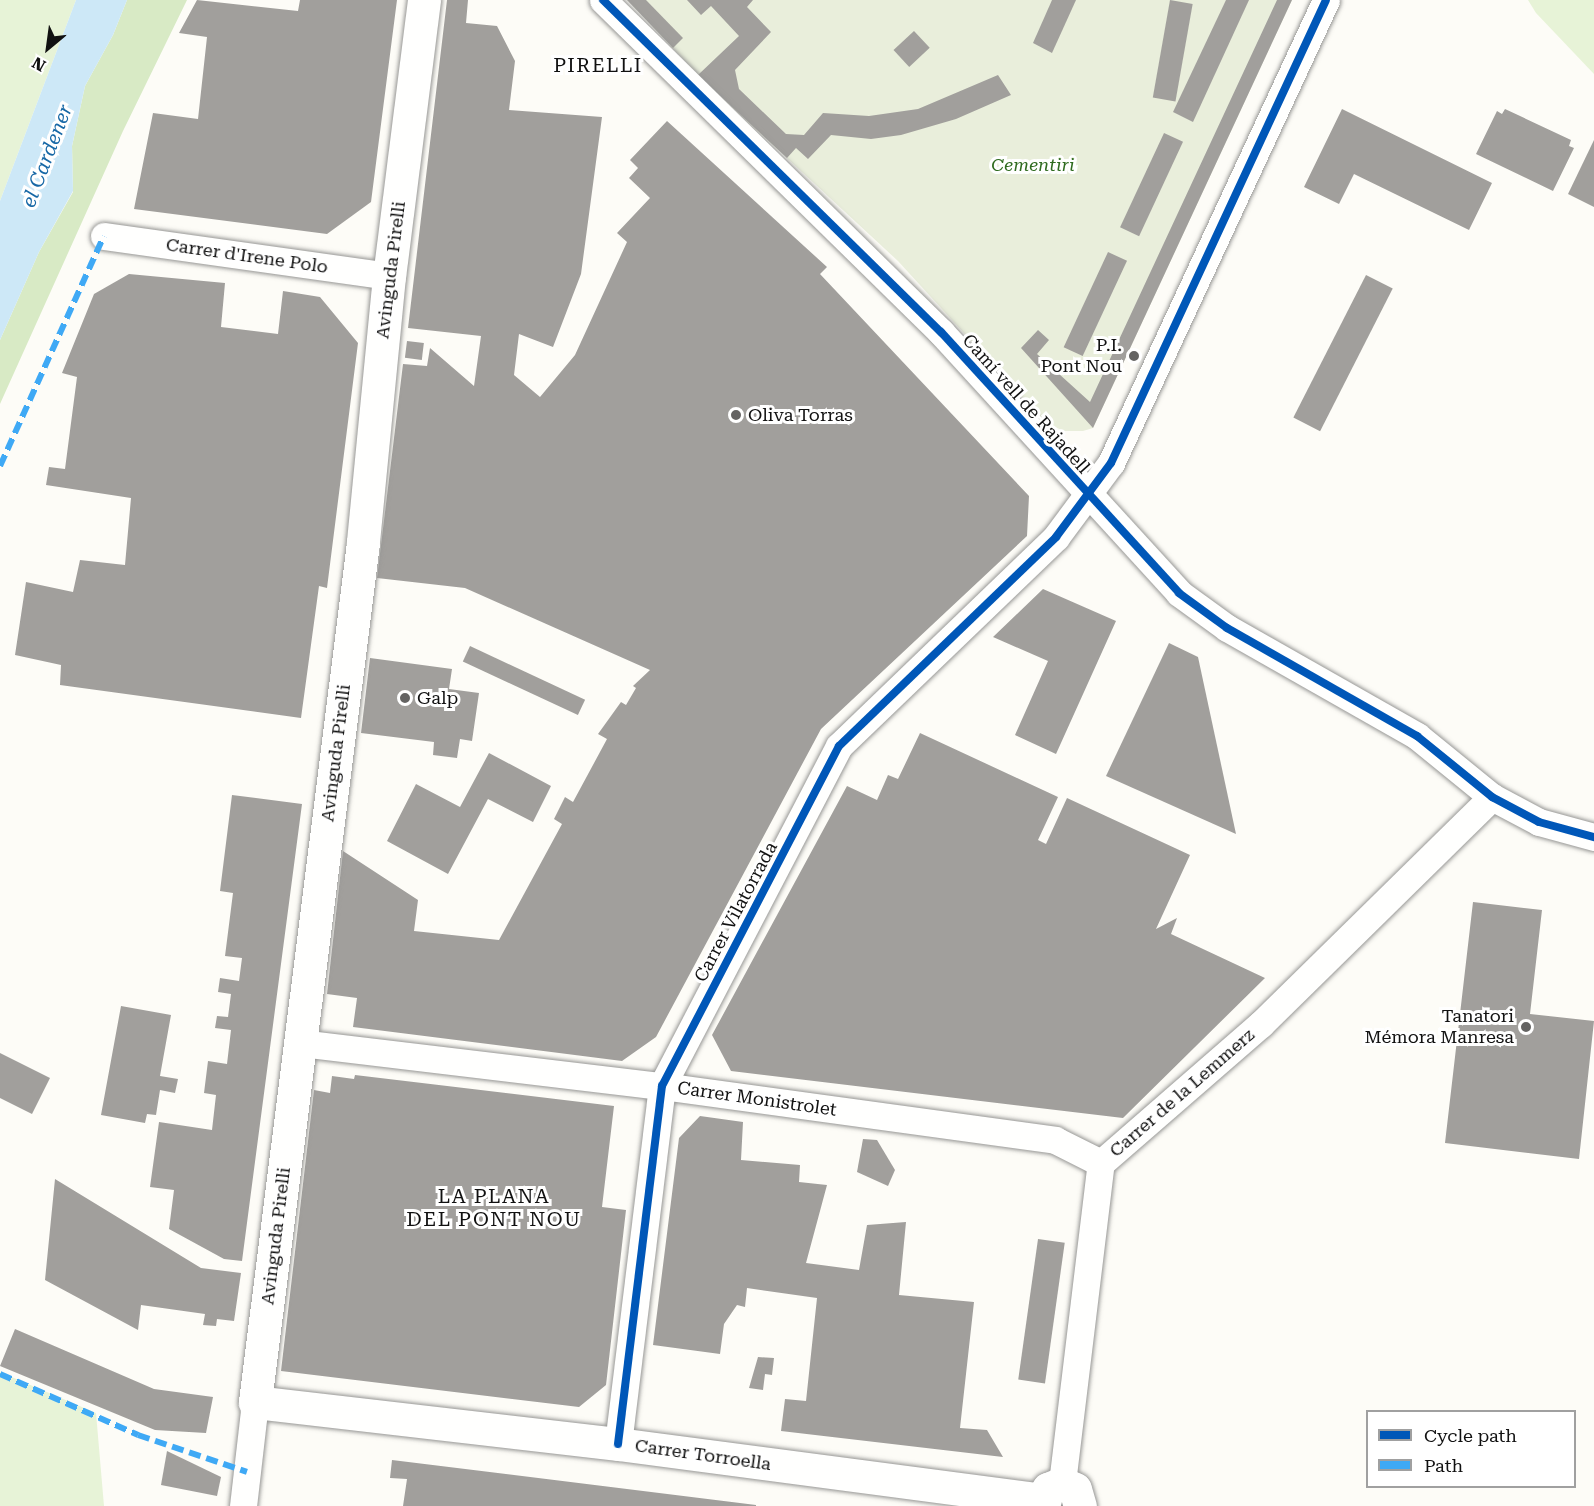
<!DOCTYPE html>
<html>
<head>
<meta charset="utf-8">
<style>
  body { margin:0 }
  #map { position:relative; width:1594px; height:1506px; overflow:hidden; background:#fdfcf7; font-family:"Roboto Serif",serif }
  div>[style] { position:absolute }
  .green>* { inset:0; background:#e7f3d7 }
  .forest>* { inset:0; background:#d8eac5 }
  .cemetery>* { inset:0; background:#e9eedb }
  .water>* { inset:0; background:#cde8f7 }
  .building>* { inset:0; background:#a19f9c; transform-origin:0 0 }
  .roads { filter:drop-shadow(0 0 2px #979795) drop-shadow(0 0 2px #979795) }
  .minor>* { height:27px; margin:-13.5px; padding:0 13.5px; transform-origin:13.5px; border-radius:13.5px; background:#fffffe }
  .tertiary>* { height:33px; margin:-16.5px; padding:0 16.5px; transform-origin:16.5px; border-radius:16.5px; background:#fffffe }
  .quiet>* { height:6px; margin-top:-3px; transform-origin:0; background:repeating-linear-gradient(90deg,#3fa9f5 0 12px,transparent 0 18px) }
  .cycleway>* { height:8px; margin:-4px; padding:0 4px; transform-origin:4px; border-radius:4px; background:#0057b8 }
  .dots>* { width:16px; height:16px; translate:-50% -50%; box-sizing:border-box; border:3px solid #fff; border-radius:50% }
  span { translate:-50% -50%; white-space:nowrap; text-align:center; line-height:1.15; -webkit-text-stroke:6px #fff; paint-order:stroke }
  .park-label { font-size:18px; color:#2f6b1f; font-style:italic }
  .street-label { font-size:18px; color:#111 }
  .poi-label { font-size:18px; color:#111 }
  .right { translate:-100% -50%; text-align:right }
  .left { translate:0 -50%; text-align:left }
  .neighbourhood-label { font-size:20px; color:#111; letter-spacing:1.5px }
  .water-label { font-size:20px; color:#1768a6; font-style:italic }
  .legend { position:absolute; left:1366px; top:1410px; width:210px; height:78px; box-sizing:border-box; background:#fff; border:2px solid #a0a0a0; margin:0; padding:8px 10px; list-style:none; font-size:18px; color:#111 }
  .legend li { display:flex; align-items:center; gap:12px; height:30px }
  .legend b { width:30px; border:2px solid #a0a0a0 }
  .north { position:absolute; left:18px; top:18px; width:60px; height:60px; -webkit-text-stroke:4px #fff; paint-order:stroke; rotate:209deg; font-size:16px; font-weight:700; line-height:24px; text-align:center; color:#111 }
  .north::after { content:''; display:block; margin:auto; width:21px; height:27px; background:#111; clip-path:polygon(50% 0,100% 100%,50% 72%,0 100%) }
</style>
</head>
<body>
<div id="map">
  <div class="green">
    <div style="clip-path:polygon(0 0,76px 0,0 201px)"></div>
    <div style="clip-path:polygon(1528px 0,1594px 0,1594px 74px,1536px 13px)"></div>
    <div style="clip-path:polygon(0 1372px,96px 1413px,104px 1506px,0 1506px)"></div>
  </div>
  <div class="forest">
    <div style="clip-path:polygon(127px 0,187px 0,123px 131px,0 404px,0 340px,39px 252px,73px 192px,72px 146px,85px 86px,113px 35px)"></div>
  </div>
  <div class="cemetery">
    <div style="clip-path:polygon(627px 0,1292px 0,1093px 428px,1083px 431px,1064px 431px,1046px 423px,898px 261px,709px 86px)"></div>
  </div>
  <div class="water">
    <div style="clip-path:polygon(76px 0,127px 0,113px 35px,85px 86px,72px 146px,73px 191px,39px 252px,0 340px,0 201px)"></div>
  </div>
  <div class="building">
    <div style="clip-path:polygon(197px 0,298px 11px,300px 0,397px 0,371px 202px,327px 234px,134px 209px,153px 113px,198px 119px,207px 37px,179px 33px)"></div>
    <div style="clip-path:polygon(447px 0,468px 0,466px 23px,497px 26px,515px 61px,509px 110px,602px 117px,581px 274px,553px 347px,519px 334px,514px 375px,540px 397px,575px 355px,627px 242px,617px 233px,650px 198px,629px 178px,638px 168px,630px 160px,667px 121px,827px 267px,820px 274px,1029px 496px,1027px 536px,821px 729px,656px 1037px,622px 1061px,353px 1027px,357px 998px,327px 994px,343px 851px,418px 900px,414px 931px,499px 940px,562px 824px,554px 819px,565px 797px,573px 802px,607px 739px,598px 734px,621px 702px,626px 705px,636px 688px,633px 686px,650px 670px,465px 588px,377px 578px,403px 364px,427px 366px,430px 348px,474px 386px,481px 336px,408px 328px)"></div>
    <div style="clip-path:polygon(627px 0,646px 0,683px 38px,673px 48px)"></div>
    <div style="clip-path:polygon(687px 0,753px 0,747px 7px,771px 32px,735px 70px,739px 89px,786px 134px,804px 135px,823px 113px,869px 116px,918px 109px,998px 75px,1011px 95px,956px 119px,901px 135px,871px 139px,831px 135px,808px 159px,796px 148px,787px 158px,698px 75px,739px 36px,711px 6px,701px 15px)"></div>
    <div style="clip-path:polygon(1052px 0,1076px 0,1052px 53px,1033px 43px)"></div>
    <div style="left:1170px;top:0;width:23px;height:99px;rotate:10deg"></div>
    <div style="clip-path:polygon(1226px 0,1249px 0,1193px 122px,1173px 112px)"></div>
    <div style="clip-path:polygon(1277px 0,1292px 0,1093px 428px,1021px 348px,1038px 330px,1049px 340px,1037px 354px,1090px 402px)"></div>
    <div style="left:914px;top:31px;width:23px;height:28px;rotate:47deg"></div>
    <div style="clip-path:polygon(1342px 109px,1492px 183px,1469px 230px,1354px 174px,1339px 204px,1304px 187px)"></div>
    <div style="clip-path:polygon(1505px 109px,1571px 140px,1569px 146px,1574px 148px,1553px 191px,1476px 154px,1497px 111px,1502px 114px)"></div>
    <div style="left:1164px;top:133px;width:21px;height:104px;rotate:25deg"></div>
    <div style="clip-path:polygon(1594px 140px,1594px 207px,1568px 194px)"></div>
    <div style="left:1108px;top:252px;width:21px;height:105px;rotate:25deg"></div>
    <div style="clip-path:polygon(129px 274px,225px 283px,221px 327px,278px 334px,283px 291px,320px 297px,358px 343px,327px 588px,319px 586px,301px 718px,60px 685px,61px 665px,15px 655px,26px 582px,73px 592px,80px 560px,125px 565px,131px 498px,46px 485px,49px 467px,65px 469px,77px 377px,62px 373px,94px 294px)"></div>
    <div style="left:1366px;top:275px;width:30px;height:160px;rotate:27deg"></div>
    <div style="left:407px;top:341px;width:17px;height:17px;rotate:7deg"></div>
    <div style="clip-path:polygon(1043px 589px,1116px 621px,1056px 754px,1015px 735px,1048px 661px,993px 637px)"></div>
    <div style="clip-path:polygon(1169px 643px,1198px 657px,1236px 834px,1106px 776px)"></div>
    <div style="left:470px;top:646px;width:127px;height:17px;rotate:25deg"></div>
    <div style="clip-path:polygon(370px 658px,452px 669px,449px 689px,479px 693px,472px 741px,460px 739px,457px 758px,433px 755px,434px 742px,361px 733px)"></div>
    <div style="clip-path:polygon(920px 733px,1058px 797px,1038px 840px,1046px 844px,1067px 798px,1190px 855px,1156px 929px,1177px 918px,1171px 934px,1265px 978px,1123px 1118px,731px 1071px,712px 1035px,847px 786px,877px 800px,888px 775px,898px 779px)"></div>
    <div style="clip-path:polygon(489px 753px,551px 786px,533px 822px,488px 799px,448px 874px,387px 841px,416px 784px,460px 807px)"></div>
    <div style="clip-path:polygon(232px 795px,302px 804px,242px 1261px,224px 1259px,169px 1229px,174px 1190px,150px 1187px,159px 1122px,212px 1130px,216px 1095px,204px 1093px,208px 1061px,227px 1064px,231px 1030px,215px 1028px,217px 1016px,228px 1017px,231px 994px,218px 992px,220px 978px,239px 981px,242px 958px,225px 956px,233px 893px,220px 891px)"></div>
    <div style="clip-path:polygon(1473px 902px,1542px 910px,1530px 1014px,1594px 1021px,1579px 1159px,1445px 1143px)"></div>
    <div style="clip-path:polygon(121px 1006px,171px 1015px,160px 1076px,178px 1079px,175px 1093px,160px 1090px,156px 1115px,147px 1114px,145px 1123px,101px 1115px)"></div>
    <div style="clip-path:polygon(0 1053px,50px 1078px,32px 1114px,0 1098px)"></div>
    <div style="clip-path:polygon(355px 1075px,614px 1106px,602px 1207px,626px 1210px,606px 1385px,579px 1407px,281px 1371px,314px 1090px,330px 1093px,332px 1076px,354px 1079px)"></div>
    <div style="clip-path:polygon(700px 1116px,743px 1122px,741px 1160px,800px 1165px,799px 1182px,827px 1185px,806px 1263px,859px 1270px,867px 1225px,906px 1222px,899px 1295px,974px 1302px,960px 1428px,987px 1430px,1003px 1457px,781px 1431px,785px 1399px,806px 1401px,817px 1298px,747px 1288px,745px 1307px,737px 1305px,724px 1324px,720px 1354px,653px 1345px,679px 1138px)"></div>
    <div style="clip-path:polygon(863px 1139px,877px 1140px,895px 1170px,888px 1186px,857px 1172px)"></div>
    <div style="clip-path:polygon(55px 1179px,201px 1268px,241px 1273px,234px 1321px,217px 1319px,216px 1326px,203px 1325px,205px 1314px,141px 1305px,138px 1330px,45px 1280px)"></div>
    <div style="left:1038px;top:1239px;width:27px;height:142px;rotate:8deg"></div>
    <div style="clip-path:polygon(15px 1329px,154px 1389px,213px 1397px,206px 1433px,155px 1430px,0 1366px)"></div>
    <div style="clip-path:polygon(758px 1357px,774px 1358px,772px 1375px,765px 1374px,763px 1390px,749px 1388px)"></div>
    <div style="clip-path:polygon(167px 1451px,221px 1477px,217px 1496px,161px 1485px)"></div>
    <div style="clip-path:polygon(392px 1460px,756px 1505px,756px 1506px,403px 1506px,407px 1479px,390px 1478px)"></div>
  </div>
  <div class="roads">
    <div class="minor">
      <div style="left:603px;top:0;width:474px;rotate:44.5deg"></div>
      <div style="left:941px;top:332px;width:353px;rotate:47.6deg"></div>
      <div style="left:1179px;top:593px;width:59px;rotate:36.1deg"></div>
      <div style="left:1227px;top:628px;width:219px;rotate:29.6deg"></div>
      <div style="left:1417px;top:736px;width:97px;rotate:39.1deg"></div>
      <div style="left:1492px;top:797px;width:53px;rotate:28deg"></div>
      <div style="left:1539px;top:822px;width:57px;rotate:15.3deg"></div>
      <div style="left:104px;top:236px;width:288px;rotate:8deg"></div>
      <div style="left:300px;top:1043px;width:365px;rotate:6.8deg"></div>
      <div style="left:662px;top:1086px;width:397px;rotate:7.8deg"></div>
      <div style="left:1055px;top:1140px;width:51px;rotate:26.6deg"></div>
      <div style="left:618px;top:1444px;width:361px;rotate:-83deg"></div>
      <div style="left:662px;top:1086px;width:383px;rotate:-62.5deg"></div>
      <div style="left:839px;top:746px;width:301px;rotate:-43.9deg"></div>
      <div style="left:1056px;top:537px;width:92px;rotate:-53.4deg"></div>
      <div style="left:1111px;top:463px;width:510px;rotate:-65.09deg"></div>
      <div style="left:1062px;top:1483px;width:322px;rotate:-83.1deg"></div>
      <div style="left:1101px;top:1163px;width:212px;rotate:-41deg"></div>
      <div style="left:1261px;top:1024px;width:324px;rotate:-44.5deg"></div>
      <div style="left:243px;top:1506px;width:105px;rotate:-83.4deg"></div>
    </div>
    <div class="tertiary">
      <div style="left:424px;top:0;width:278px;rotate:97.2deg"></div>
      <div style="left:389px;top:276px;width:268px;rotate:95.6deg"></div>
      <div style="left:363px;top:543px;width:866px;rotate:97.17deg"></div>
      <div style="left:255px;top:1402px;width:365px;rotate:6.6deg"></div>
      <div style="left:618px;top:1444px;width:428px;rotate:7.5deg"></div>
      <div style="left:1043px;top:1506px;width:18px;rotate:-74deg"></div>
      <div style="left:1048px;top:1489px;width:15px;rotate:-23deg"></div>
      <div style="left:1062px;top:1483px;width:14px;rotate:25deg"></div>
      <div style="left:1075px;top:1489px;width:18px;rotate:74deg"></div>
    </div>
  </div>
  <div class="quiet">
    <div style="left:0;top:466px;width:252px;rotate:-65.7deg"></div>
    <div style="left:0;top:1374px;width:151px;rotate:23.8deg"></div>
    <div style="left:138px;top:1435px;width:115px;rotate:18.7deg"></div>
  </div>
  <div class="cycleway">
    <div style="left:603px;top:0;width:474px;rotate:44.5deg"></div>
    <div style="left:941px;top:332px;width:353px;rotate:47.6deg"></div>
    <div style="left:1179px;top:593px;width:59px;rotate:36.1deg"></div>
    <div style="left:1227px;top:628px;width:219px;rotate:29.6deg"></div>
    <div style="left:1417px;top:736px;width:97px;rotate:39.1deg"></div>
    <div style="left:1492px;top:797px;width:53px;rotate:28deg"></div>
    <div style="left:1539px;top:822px;width:57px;rotate:15.3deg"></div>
    <div style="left:618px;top:1444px;width:361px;rotate:-83deg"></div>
    <div style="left:662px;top:1086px;width:383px;rotate:-62.5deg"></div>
    <div style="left:839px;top:746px;width:301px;rotate:-43.9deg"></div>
    <div style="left:1056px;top:537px;width:92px;rotate:-53.4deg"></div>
    <div style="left:1111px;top:463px;width:510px;rotate:-65.09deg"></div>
  </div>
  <div class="dots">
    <div style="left:1134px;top:356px;background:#646362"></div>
    <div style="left:736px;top:415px;background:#646362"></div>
    <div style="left:405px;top:698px;background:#646362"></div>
    <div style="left:1526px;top:1027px;background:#646362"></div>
  </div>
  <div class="park-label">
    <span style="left:1033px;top:165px">Cementiri</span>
  </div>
  <div class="street-label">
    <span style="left:247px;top:256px;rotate:8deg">Carrer d'Irene Polo</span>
    <span style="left:391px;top:270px;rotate:-83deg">Avinguda Pirelli</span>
    <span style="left:1026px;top:404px;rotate:48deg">Camí vell de Rajadell</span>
    <span style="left:336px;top:753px;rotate:-83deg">Avinguda Pirelli</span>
    <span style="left:736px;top:912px;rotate:-62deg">Carrer Vilatorrada</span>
    <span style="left:1182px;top:1093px;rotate:-41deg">Carrer de la Lemmerz</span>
    <span style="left:757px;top:1099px;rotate:8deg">Carrer Monistrolet</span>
    <span style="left:276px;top:1236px;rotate:-83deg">Avinguda Pirelli</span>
    <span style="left:703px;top:1455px;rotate:8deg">Carrer Torroella</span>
  </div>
  <div class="poi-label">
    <span class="right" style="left:1122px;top:356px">P.I.<br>Pont Nou</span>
    <span class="left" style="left:748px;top:415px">Oliva Torras</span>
    <span class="left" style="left:417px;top:698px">Galp</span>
    <span class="right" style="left:1514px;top:1027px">Tanatori<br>Mémora Manresa</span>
  </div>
  <div class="neighbourhood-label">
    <span style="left:598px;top:65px">PIRELLI</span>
    <span style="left:494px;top:1208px">LA PLANA<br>DEL PONT NOU</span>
  </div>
  <div class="water-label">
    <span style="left:47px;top:156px;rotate:-69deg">el Cardener</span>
  </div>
  <ul class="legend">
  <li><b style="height:8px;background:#0057b8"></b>Cycle path</li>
  <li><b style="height:8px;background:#3fa9f5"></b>Path</li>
  </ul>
  <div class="north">N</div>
</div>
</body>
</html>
